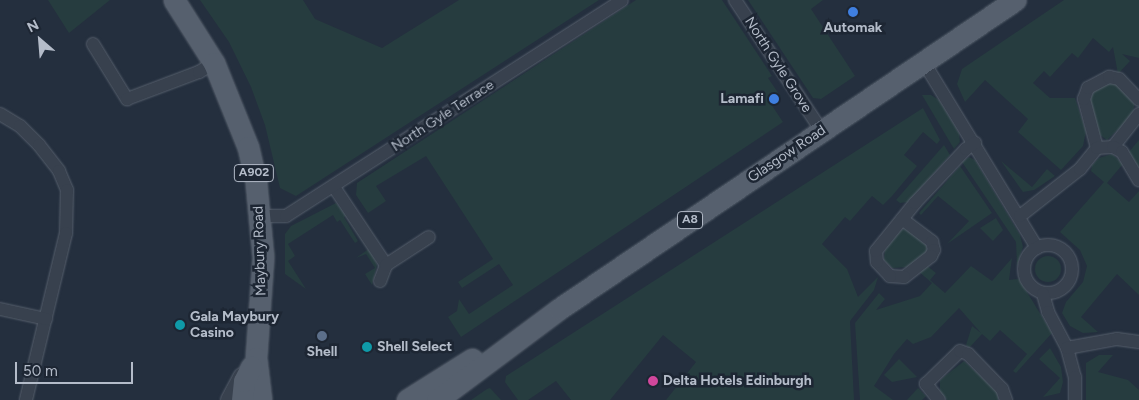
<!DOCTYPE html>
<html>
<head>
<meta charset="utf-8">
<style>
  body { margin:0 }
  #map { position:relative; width:1139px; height:400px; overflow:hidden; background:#242f3e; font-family:Figtree,sans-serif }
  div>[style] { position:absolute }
  .green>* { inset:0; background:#263c3f }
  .round { border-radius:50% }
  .roads { filter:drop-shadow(0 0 1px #565f6c) drop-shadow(0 0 1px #565f6c) }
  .minor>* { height:12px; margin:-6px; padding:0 6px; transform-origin:6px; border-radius:6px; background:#38414e }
  .minor>.ring { margin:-6px; padding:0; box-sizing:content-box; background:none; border:12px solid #38414e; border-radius:50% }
  .tertiary>* { height:16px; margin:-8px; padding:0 8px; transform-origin:8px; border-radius:8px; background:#38414e }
  .primary>* { height:21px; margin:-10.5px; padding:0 10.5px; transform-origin:10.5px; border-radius:10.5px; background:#56606e }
  .dots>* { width:14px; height:14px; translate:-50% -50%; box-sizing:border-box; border:2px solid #1d2633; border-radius:50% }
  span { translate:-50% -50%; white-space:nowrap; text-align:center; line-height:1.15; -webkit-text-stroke:5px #1d2633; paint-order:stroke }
  .shield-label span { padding:1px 4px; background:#1d2633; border:1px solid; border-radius:4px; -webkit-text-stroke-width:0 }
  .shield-label { font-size:12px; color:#b4bcc9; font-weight:700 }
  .poi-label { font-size:14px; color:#b4bcc9; font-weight:700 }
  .right { translate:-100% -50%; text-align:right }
  .left { translate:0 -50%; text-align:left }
  .street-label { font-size:14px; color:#b4bcc9 }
  .north { position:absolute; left:15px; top:15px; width:50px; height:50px; -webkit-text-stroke:4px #1d2633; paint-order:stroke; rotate:333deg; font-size:14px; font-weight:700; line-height:20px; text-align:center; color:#b4bcc9 }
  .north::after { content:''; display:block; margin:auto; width:18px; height:22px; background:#b4bcc9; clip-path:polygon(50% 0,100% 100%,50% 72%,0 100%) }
  .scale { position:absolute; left:15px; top:362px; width:118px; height:22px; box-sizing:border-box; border:2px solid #b4bcc9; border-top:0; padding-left:6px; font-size:15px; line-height:18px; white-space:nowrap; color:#b4bcc9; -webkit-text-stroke:4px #1d2633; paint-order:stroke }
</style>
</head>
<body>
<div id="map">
  <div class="green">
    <div style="clip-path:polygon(48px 0,110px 0,69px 33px)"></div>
    <div style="clip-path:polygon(200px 0,303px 0,315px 19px,382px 48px,459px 0,599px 0,296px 196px,280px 188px,265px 125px,251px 87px,229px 42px)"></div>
    <div style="clip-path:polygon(636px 0,722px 0,772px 76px,768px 78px,781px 97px,771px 104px,783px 122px,461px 337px,448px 317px,457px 311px,459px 299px,469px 314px,513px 285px,499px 264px,462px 288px,458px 282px,493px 259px,426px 156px,376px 186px,386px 201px,368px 213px,356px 195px,357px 183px)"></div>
    <div style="clip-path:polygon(748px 0,823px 0,811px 9px,855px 76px,821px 99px,813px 98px)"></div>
    <div style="clip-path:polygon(1064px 0,1139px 0,1139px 58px,1122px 54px,1130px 61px,1118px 74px,1113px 47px,1109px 52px,1093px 38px,1078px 58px,1072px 53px,1050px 77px,1044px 71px,1033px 83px,1050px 98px,1075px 98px,1086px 131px,1083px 146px,1061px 170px,1018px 132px,1028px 119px,985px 80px,965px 102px,957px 84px,962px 69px)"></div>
    <div style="clip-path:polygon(1110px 81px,1118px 84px,1134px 101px,1134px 107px,1133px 115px,1107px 140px,1100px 135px,1090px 102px,1092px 94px,1102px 83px)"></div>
    <div style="clip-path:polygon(931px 95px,939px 100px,959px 133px,960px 142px,954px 149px,922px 95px)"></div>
    <div style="clip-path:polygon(923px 108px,940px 140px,937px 144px,923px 132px,904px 155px,917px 166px,892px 196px,883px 205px,872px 196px,850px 221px,845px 217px,822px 244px,847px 269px,858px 297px,878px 277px,874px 290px,850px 321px,854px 400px,666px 400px,696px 362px,663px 335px,610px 400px,571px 400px,556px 381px,528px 400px,518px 400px,505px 382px,506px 376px)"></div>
    <div style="clip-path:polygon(1139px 140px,1139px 168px,1128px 153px)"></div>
    <div style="clip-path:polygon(944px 145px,950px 155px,908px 202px,900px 203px,896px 200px)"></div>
    <div style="clip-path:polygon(1112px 154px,1123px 164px,1107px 183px,1129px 202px,1139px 191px,1139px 295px,1117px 274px,1081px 317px,1098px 332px,1083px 333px,1070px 326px,1062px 313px,1066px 302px,1083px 282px,1087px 266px,1080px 250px,1060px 232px,1104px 182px,1091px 171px,1092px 165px,1099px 158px)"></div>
    <div style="clip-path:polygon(969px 157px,975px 160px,1020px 235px,1023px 247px,1017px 266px,1016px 242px,962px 162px)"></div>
    <div style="clip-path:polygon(1001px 161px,1032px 187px,1047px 169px,1055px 176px,1034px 190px,1023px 192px)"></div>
    <div style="clip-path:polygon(960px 166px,992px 213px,947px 244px,969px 221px,938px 196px,921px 215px,919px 213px)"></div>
    <div style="clip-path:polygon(336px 203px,347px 215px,344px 217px,358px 241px,355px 243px,340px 220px,337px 222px,333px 215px,288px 244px,295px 256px,288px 261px,306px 289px,285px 274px,285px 234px,291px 226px)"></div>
    <div style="clip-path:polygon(996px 218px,1003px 230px,993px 241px,980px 228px)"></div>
    <div style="clip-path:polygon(906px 229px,926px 244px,927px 251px,923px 257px,907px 267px,892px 268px,884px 260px,885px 250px,901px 230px)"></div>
    <div style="clip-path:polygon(370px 248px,377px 265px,372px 285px,365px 274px,375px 268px,366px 254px,356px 258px)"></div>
    <div class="round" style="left:1035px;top:256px;width:26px;height:26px"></div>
    <div style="clip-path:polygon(1012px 258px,1009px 280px,1019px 279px,1052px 333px,1016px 373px,1013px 371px,1027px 354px,1000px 330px,990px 341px,982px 334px,969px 348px,966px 345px,972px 326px,981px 333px,959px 308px,931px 337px,913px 344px,907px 339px,894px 354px,874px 386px,893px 400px,860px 400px,855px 323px,879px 293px,885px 299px,876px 310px,920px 296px,932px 283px,917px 270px,926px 265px,936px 273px,930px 280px,945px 293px,971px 266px,992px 281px)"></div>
    <div style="clip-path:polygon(1050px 348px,1061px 367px,1063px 382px,1060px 393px,1043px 397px,1060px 378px,1039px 359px)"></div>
    <div style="clip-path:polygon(1099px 355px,1113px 355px,1098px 372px,1128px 380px,1139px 390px,1139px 400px,1086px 400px,1086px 363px)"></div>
    <div style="clip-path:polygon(899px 359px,917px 377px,892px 382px,884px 375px)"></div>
    <div style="clip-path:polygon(964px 361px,998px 392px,998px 400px,947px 400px,940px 393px,940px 380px)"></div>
    <div style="clip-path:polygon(490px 388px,501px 400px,471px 400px,487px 389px)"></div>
    <div style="clip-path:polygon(918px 388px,926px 396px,922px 400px,907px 400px)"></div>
  </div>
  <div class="roads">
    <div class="minor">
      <div style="left:735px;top:0;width:156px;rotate:56.5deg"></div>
      <div style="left:93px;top:44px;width:65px;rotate:58.3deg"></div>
      <div style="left:127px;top:99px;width:77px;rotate:-20.6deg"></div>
      <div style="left:199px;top:72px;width:17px;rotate:-31deg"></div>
      <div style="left:923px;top:61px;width:219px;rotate:58.6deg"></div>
      <div style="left:0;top:114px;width:23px;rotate:31deg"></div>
      <div style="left:20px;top:126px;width:27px;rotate:45deg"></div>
      <div style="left:39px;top:145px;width:33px;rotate:52deg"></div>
      <div style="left:59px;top:171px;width:21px;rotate:67deg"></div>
      <div style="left:67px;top:190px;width:43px;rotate:91.3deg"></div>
      <div style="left:66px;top:233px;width:172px;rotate:103.5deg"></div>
      <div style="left:1113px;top:147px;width:42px;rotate:-51.8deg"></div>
      <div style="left:1097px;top:148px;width:51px;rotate:-104.9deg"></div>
      <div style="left:1084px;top:99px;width:12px;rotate:-70deg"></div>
      <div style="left:1088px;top:88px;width:24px;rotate:-28deg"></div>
      <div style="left:1109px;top:77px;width:10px;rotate:11deg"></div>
      <div style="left:1119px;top:79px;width:29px;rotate:46deg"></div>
      <div style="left:334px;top:187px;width:94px;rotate:56.3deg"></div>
      <div style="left:260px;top:216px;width:26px"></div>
      <div style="left:286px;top:216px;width:399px;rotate:-32.7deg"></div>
      <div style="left:1020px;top:216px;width:76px;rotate:-38.1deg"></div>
      <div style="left:1080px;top:169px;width:27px;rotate:-51deg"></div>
      <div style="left:1097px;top:148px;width:16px;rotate:-4deg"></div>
      <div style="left:1113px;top:147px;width:10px;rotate:29deg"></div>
      <div style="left:1122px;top:152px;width:33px;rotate:59deg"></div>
      <div style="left:902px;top:219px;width:38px;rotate:37deg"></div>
      <div style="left:932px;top:242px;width:8px;rotate:76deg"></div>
      <div style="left:934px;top:250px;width:7px;rotate:117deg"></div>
      <div style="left:931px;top:256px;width:34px;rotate:142deg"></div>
      <div style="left:904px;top:277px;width:14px;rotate:-176deg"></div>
      <div style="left:890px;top:276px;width:19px;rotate:-133deg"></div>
      <div style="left:877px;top:262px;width:11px;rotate:-95deg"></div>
      <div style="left:876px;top:251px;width:62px;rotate:-50.9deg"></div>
      <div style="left:915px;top:203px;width:74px;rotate:-46.6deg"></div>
      <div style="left:966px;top:149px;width:11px;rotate:-34deg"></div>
      <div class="ring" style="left:1024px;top:245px;width:36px;height:36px"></div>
      <div style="left:380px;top:281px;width:17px;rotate:-69deg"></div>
      <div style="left:386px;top:265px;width:51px;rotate:-33.1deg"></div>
      <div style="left:1043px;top:294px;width:19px;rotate:74deg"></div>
      <div style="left:1048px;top:312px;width:41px;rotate:62.2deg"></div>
      <div style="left:1067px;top:348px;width:30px;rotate:75deg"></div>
      <div style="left:1075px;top:377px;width:23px;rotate:90deg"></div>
      <div style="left:0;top:309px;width:47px;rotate:12.3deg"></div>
      <div style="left:1067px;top:348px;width:51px;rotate:-10.2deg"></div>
      <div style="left:1117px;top:339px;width:22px;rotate:8deg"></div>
      <div style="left:939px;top:400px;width:21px;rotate:-129deg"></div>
      <div style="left:926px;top:384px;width:47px;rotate:-44.1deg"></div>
      <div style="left:960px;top:351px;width:9px;rotate:21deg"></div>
      <div style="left:968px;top:354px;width:49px;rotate:45.8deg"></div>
      <div style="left:1002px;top:389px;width:12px;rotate:70deg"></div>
    </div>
    <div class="tertiary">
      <div style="left:229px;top:400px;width:27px;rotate:-62deg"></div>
    </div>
    <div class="primary">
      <div style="left:174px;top:0;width:75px;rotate:57.6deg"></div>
      <div style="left:214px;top:63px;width:91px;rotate:68deg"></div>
      <div style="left:248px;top:147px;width:37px;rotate:77deg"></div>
      <div style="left:256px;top:183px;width:74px;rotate:84.6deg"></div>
      <div style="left:263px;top:257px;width:101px;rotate:94deg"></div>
      <div style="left:256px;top:358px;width:42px;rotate:83.2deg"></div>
      <div style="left:242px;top:400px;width:19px;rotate:-84deg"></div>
      <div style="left:244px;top:381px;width:16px;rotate:-63deg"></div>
      <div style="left:407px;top:400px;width:77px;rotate:-32.2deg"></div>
      <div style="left:437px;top:400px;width:152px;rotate:-36.7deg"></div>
      <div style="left:559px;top:309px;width:551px;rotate:-34.12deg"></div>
    </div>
  </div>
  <div class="dots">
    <div style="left:853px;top:12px;background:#3f7fe0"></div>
    <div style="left:774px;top:99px;background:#3f7fe0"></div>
    <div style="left:180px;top:325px;background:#0f9aa8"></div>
    <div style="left:322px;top:336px;background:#5c6f8a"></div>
    <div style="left:367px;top:347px;background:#0f9aa8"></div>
    <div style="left:653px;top:381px;background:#d1479c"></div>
  </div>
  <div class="shield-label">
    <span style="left:254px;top:173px">A902</span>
    <span style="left:690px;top:220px">A8</span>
  </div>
  <div class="poi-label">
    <span style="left:853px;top:28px">Automak</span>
    <span class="right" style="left:764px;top:99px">Lamafi</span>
    <span class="left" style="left:190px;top:325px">Gala Maybury<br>Casino</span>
    <span class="left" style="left:377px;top:347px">Shell Select</span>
    <span style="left:322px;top:352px">Shell</span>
    <span class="left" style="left:663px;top:381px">Delta Hotels Edinburgh</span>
  </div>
  <div class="street-label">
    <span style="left:778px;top:65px;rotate:57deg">North Gyle Grove</span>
    <span style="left:443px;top:116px;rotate:-33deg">North Gyle Terrace</span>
    <span style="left:787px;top:154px;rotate:-34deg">Glasgow Road</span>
    <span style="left:260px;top:251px;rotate:-92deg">Maybury Road</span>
  </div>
  <div class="north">N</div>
  <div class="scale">50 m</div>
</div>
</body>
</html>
